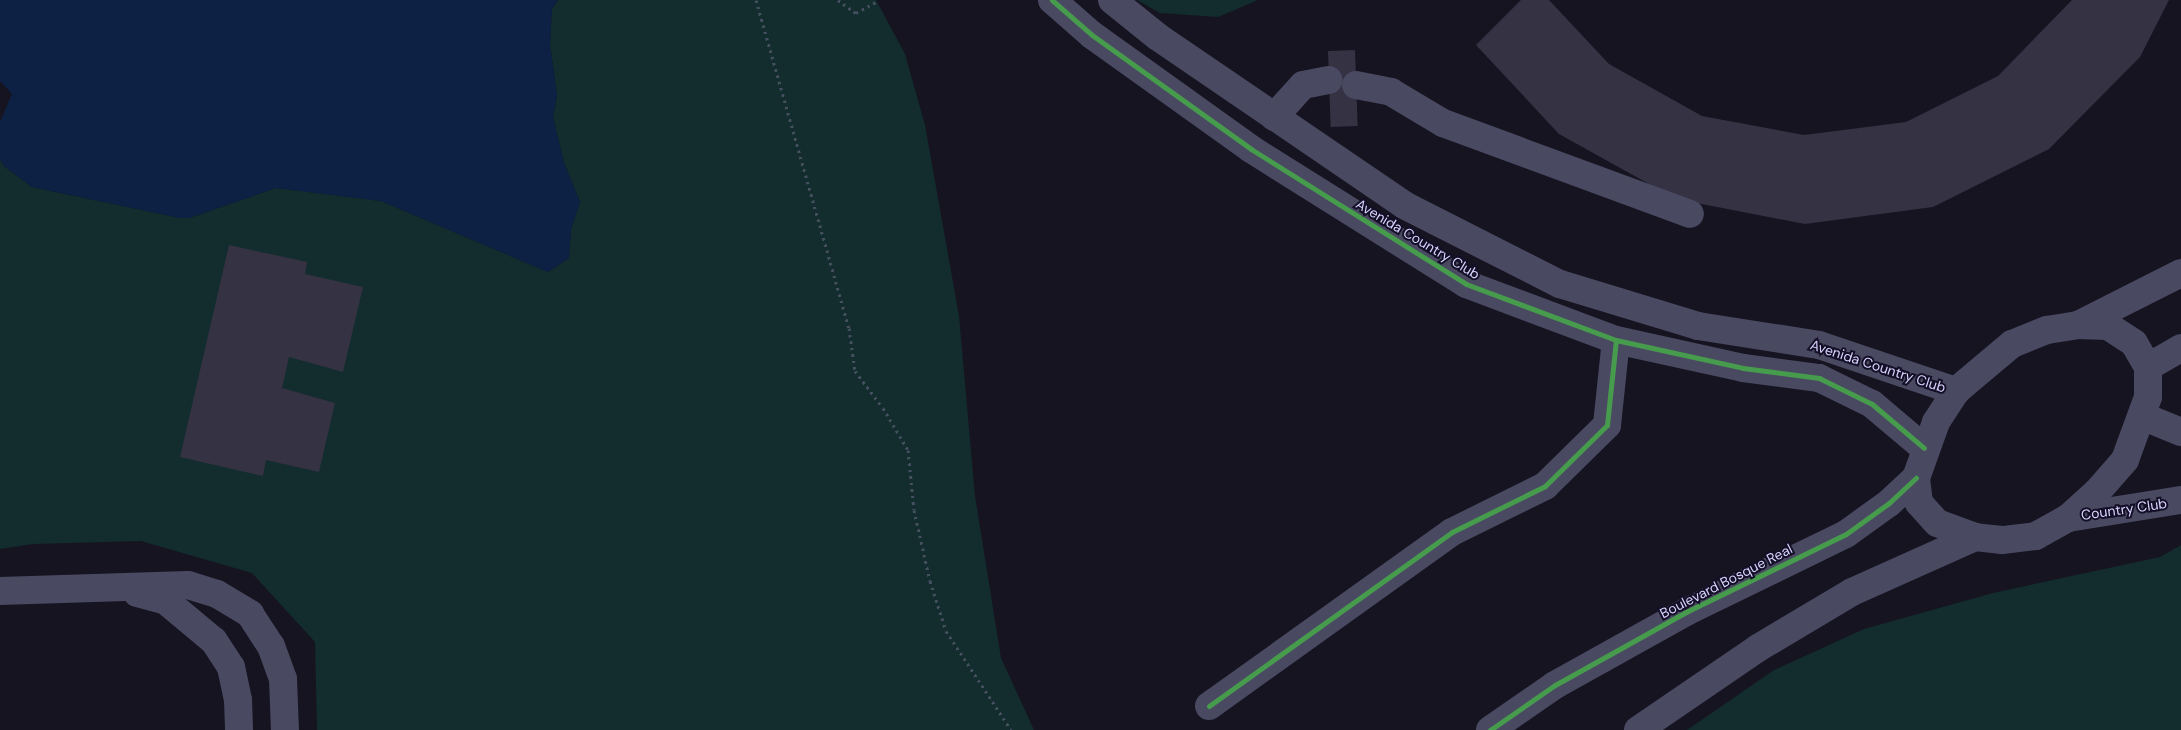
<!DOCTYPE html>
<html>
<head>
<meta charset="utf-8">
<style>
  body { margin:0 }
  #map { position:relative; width:2181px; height:730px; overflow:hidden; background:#161421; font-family:"DM Sans",sans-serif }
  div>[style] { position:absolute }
  .green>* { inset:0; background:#132c2d }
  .water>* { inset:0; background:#0d2144 }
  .building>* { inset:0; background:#343243; transform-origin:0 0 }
  .path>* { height:3px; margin-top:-1.5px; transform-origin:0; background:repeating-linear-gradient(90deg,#44505f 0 2.5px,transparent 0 6.5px) }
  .minor>* { height:28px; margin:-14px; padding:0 14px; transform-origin:14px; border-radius:14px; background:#4a4962 }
  .cycleway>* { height:5px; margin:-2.5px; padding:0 2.5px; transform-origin:2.5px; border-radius:2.5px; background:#469c4c }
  span { translate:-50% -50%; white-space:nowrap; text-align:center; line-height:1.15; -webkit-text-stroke:4px #130f26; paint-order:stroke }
  .street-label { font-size:14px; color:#d9d4ff }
</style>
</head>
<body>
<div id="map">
  <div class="green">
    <div style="clip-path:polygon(558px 0,876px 0,905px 54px,925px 125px,959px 316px,975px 496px,1001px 658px,1034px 730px,317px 730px,315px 642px,252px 573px,141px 541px,33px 544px,0 549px,0 159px,4px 166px,32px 187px,180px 218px,189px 218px,276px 188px,381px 201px,548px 272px,569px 258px,571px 229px,580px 202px,564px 163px,553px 117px,557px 96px,550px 44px,552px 9px)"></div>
    <div style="clip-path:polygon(1137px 0,1258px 0,1218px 17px,1160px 13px)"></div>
    <div style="clip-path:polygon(2181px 545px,2181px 730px,1687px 730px,1774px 670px,1864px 629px,1993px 593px,2160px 557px)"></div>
  </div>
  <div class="water">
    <div style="clip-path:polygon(0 0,558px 0,552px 9px,550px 44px,557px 96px,553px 117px,564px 163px,580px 202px,571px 229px,569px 258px,548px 272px,381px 201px,276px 188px,189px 218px,180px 218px,32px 187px,4px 166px,0 159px,0 122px,12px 94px,0 81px)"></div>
  </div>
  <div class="building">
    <div style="clip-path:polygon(1521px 0,1549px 0,1609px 64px,1702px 116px,1804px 135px,1906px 122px,1998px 76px,2072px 0,2169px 0,2140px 57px,2049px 149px,1933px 207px,1805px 224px,1676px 199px,1559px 134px,1476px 45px)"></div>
    <div style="left:1355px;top:50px;width:76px;height:27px;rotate:88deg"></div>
    <div style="clip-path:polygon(229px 245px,307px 262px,305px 274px,363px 287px,343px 372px,289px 357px,282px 388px,335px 403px,319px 472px,266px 460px,263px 476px,180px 457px)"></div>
  </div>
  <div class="path">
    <div style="left:756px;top:0;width:341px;rotate:74.2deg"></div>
    <div style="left:849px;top:328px;width:43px;rotate:82.1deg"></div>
    <div style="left:855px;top:371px;width:46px;rotate:52.9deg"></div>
    <div style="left:883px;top:408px;width:49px;rotate:59.2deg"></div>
    <div style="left:908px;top:450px;width:60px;rotate:84.3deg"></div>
    <div style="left:914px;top:510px;width:73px;rotate:77.3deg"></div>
    <div style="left:930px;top:581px;width:52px;rotate:72.3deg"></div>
    <div style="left:946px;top:631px;width:118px;rotate:56.7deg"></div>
    <div style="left:838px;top:0;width:22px;rotate:36deg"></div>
    <div style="left:856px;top:13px;width:26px;rotate:-29deg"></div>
  </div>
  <div class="minor">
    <div style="left:1052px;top:0;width:53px;rotate:41.2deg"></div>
    <div style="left:1092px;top:35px;width:196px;rotate:35.6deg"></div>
    <div style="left:1251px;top:149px;width:254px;rotate:32.1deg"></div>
    <div style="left:1466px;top:284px;width:160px;rotate:20.5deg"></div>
    <div style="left:1616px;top:340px;width:130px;rotate:12.4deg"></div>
    <div style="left:1743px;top:368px;width:77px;rotate:7.5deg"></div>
    <div style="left:1819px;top:378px;width:59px;rotate:26.1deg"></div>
    <div style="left:1872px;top:404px;width:68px;rotate:40.2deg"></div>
    <div style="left:1112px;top:0;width:59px;rotate:38.8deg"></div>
    <div style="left:1158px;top:37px;width:298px;rotate:34.3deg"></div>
    <div style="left:1404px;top:205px;width:175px;rotate:26.9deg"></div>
    <div style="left:1560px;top:284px;width:144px;rotate:16.9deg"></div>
    <div style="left:1698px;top:326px;width:122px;rotate:8.9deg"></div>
    <div style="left:1819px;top:345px;width:145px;rotate:18.6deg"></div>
    <div style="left:1356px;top:85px;width:36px;rotate:11deg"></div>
    <div style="left:1391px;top:92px;width:61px;rotate:30.8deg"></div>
    <div style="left:1443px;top:123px;width:263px;rotate:20.2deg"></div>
    <div style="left:1274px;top:117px;width:43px;rotate:-47.8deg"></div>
    <div style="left:1303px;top:85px;width:26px;rotate:-11deg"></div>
    <div style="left:2080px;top:324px;width:113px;rotate:-26.8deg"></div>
    <div style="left:2078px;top:325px;width:30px;rotate:2deg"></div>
    <div style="left:2108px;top:326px;width:31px;rotate:33deg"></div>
    <div style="left:2134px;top:343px;width:28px;rotate:60deg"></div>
    <div style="left:2148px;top:367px;width:30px;rotate:90deg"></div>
    <div style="left:2148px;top:397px;width:67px;rotate:110.1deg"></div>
    <div style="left:2125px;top:460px;width:43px;rotate:131.2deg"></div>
    <div style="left:2097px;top:492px;width:39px;rotate:138deg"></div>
    <div style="left:2068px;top:518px;width:37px;rotate:151deg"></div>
    <div style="left:2036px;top:536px;width:34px;rotate:173deg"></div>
    <div style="left:2002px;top:540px;width:27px;rotate:-174deg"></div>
    <div style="left:1975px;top:537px;width:40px;rotate:-159.8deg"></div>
    <div style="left:1937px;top:523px;width:27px;rotate:-132deg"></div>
    <div style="left:1919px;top:503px;width:25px;rotate:-97deg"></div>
    <div style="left:1916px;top:478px;width:59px;rotate:-70.3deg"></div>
    <div style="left:1936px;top:422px;width:37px;rotate:-57deg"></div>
    <div style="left:1956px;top:391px;width:73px;rotate:-40deg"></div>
    <div style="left:2012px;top:344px;width:38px;rotate:-22deg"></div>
    <div style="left:2047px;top:330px;width:31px;rotate:-9deg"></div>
    <div style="left:2148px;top:367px;width:38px;rotate:-30deg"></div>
    <div style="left:2142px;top:416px;width:42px;rotate:22.3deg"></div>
    <div style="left:2068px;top:518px;width:114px;rotate:-9.1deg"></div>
    <div style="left:0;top:591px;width:188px;rotate:-1.8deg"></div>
    <div style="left:188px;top:585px;width:30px;rotate:17deg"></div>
    <div style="left:217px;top:594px;width:39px;rotate:31deg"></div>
    <div style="left:250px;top:614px;width:38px;rotate:57deg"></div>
    <div style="left:271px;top:646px;width:35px;rotate:70deg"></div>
    <div style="left:283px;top:679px;width:51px;rotate:87.8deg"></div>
    <div style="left:137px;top:593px;width:30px;rotate:15deg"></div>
    <div style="left:166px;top:601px;width:62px;rotate:39.8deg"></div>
    <div style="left:214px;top:641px;width:31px;rotate:57deg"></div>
    <div style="left:231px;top:667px;width:34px;rotate:78deg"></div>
    <div style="left:238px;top:700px;width:30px;rotate:88deg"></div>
    <div style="left:1209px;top:706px;width:299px;rotate:-35.6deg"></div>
    <div style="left:1452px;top:532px;width:104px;rotate:-26.3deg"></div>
    <div style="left:1545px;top:486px;width:87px;rotate:-44.5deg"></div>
    <div style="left:1607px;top:425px;width:85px;rotate:-84deg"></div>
    <div style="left:1490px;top:730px;width:79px;rotate:-34.7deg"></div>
    <div style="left:1555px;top:685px;width:150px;rotate:-29.1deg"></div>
    <div style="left:1686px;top:612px;width:178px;rotate:-26deg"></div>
    <div style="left:1846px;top:534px;width:53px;rotate:-35.8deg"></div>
    <div style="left:1889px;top:503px;width:37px;rotate:-43deg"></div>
    <div style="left:1638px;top:730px;width:145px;rotate:-34.3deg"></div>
    <div style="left:1758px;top:648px;width:109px;rotate:-30.8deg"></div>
    <div style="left:1852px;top:592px;width:135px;rotate:-24.1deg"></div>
  </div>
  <div class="cycleway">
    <div style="left:1052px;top:0;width:53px;rotate:41.2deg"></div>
    <div style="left:1092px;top:35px;width:196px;rotate:35.6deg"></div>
    <div style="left:1251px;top:149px;width:254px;rotate:32.1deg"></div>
    <div style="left:1466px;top:284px;width:160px;rotate:20.5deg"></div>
    <div style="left:1616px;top:340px;width:130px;rotate:12.4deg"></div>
    <div style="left:1743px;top:368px;width:77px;rotate:7.5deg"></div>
    <div style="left:1819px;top:378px;width:59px;rotate:26.1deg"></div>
    <div style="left:1872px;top:404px;width:68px;rotate:40.2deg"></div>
    <div style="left:1209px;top:706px;width:299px;rotate:-35.6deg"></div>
    <div style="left:1452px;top:532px;width:104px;rotate:-26.3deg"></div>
    <div style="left:1545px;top:486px;width:87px;rotate:-44.5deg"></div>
    <div style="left:1607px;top:425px;width:85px;rotate:-84deg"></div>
    <div style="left:1490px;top:730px;width:79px;rotate:-34.7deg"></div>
    <div style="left:1555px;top:685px;width:150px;rotate:-29.1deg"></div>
    <div style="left:1686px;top:612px;width:178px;rotate:-26deg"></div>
    <div style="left:1846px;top:534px;width:53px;rotate:-35.8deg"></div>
    <div style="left:1889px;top:503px;width:37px;rotate:-43deg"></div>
  </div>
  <div class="street-label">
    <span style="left:1418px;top:239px;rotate:31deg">Avenida Country Club</span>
    <span style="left:1878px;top:366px;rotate:18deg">Avenida Country Club</span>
    <span style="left:2124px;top:509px;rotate:-8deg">Country Club</span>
    <span style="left:1726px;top:581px;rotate:-27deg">Boulevard Bosque Real</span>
  </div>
</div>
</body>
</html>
